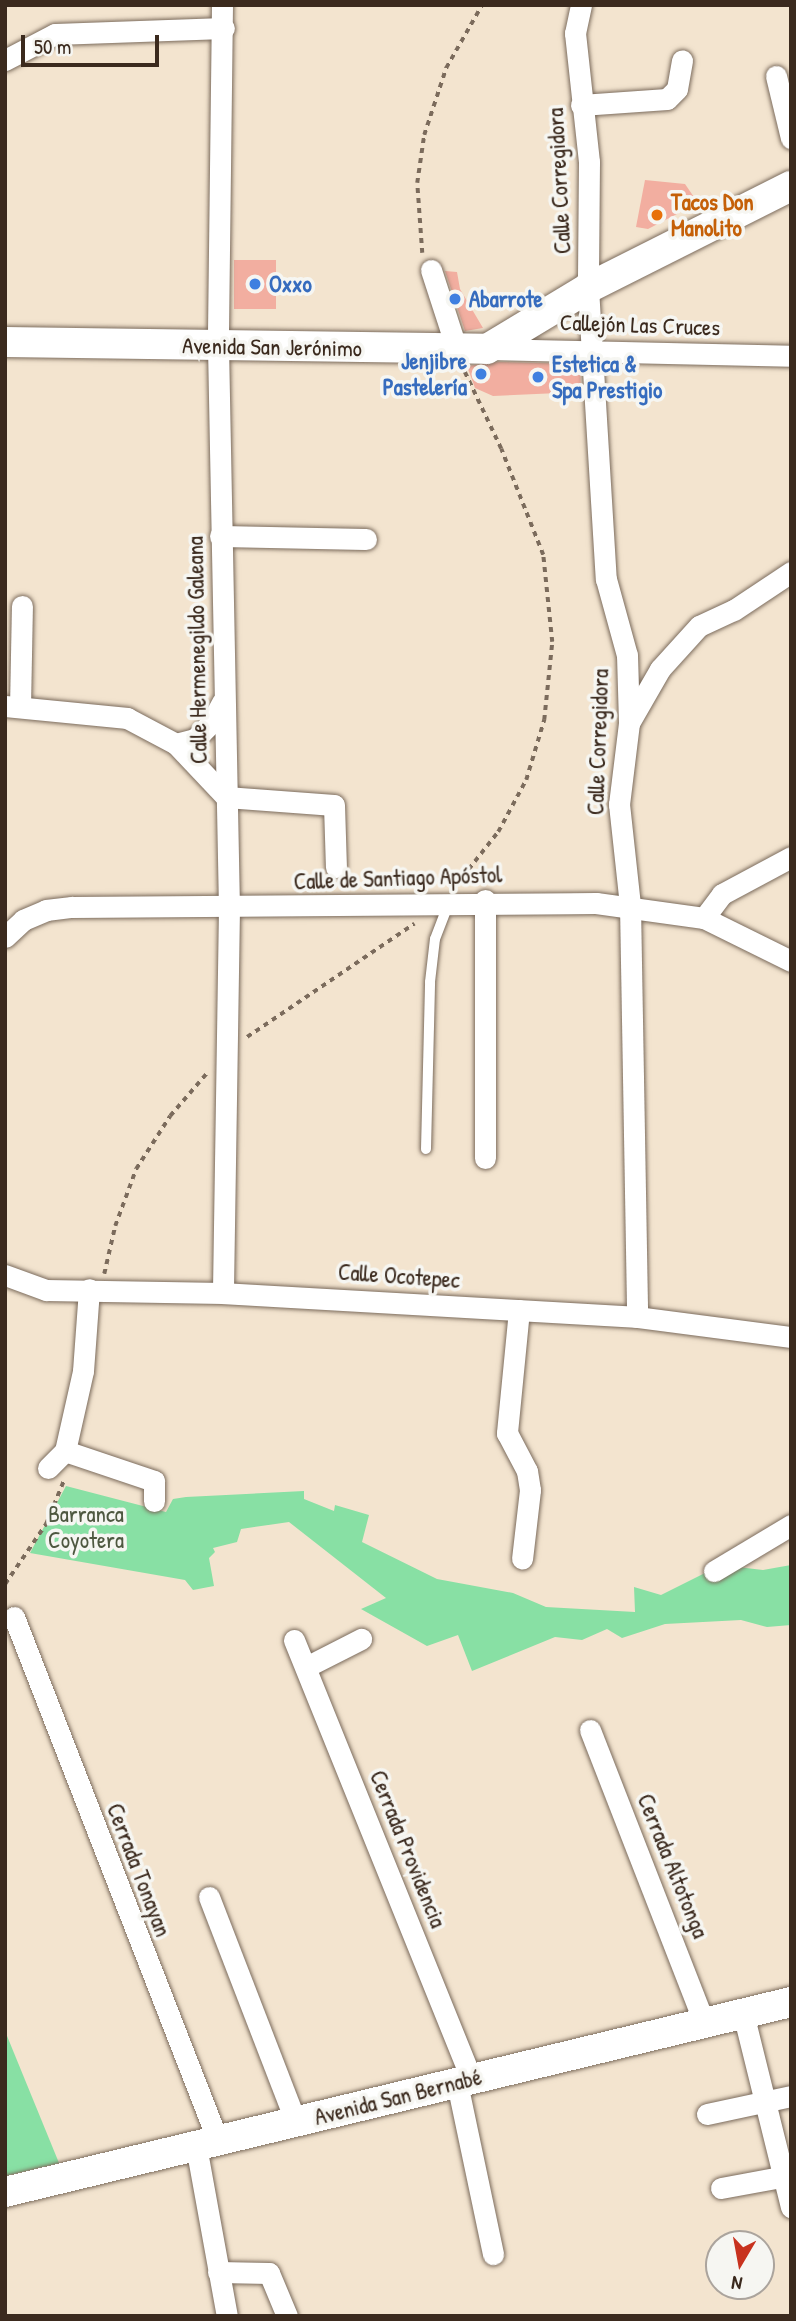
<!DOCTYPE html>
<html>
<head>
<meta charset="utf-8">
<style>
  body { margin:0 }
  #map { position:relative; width:796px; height:2321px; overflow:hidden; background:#f3e4cf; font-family:"Patrick Hand",sans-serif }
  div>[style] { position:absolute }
  .green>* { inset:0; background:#88e0a4 }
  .building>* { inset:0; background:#f2aea0; transform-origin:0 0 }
  .path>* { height:3.5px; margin-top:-1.75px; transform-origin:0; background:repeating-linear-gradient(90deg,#7b6b5c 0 5px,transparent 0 10px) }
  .roads { filter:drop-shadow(0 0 2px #7b6b5c) drop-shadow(0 0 2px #7b6b5c) }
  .service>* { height:10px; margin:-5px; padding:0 5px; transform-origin:5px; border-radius:5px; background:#fff }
  .minor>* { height:21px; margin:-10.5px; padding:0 10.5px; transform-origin:10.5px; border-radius:10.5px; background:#fff }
  .secondary>* { height:30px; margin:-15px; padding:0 15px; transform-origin:15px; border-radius:15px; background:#fff }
  .dots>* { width:19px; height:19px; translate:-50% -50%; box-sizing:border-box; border:4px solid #f6f6f2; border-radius:50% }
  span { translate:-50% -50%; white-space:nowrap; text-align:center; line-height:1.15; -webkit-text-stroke:7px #f6f6f2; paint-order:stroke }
  .street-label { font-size:23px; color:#3b2a1e }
  .food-label { font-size:23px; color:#c56008; font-weight:700 }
  .left { translate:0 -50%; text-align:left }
  .shop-label { font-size:23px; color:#366cbe; font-weight:700 }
  .right { translate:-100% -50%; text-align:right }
  .park-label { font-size:23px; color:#4e5840 }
  .frame { position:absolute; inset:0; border:7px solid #3b2a1e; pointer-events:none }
  .north { position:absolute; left:705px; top:2230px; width:70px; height:70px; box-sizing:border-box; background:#f6f6f2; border:2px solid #aba49d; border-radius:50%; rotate:190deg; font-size:19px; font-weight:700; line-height:28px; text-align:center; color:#3b2a1e }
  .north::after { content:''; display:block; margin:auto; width:24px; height:32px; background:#c8321e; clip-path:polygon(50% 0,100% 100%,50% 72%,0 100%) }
  .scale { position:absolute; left:21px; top:35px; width:138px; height:32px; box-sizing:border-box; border:4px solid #3b2a1e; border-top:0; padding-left:9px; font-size:21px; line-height:24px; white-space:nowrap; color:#3b2a1e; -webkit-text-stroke:5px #f6f6f2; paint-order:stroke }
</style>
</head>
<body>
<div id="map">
  <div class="green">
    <div style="clip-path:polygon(66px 1486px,166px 1512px,173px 1499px,186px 1497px,304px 1491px,304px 1499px,334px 1511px,335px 1505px,369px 1515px,362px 1542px,437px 1579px,513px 1593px,546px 1607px,635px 1612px,634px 1587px,661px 1595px,721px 1565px,763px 1570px,791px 1565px,791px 1625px,767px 1627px,741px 1620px,665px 1624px,622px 1638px,607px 1629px,582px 1640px,555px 1637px,472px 1671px,458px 1635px,427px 1646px,361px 1609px,386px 1598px,289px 1522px,241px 1529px,237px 1542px,213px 1548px,215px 1552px,209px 1558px,214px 1586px,193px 1590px,185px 1580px,30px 1553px)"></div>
    <div style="clip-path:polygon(5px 2031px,59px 2163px,5px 2176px)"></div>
  </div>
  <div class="building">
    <div style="clip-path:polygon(645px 180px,685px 184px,698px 203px,648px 229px,636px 227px)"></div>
    <div style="left:234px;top:260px;width:42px;height:49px"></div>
    <div style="clip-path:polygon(445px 271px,457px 272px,460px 289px,483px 328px,465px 331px)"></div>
    <div style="clip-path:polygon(499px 362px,580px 364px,581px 392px,493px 396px,475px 388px,467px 366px)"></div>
  </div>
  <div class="path">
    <div style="left:422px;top:253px;width:70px;rotate:-94.1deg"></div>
    <div style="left:417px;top:183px;width:49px;rotate:-81.7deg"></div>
    <div style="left:424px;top:135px;width:71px;rotate:-71.8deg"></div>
    <div style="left:446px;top:68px;width:73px;rotate:-60.3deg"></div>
    <div style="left:456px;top:885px;width:68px;rotate:-51.6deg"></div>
    <div style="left:498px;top:832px;width:59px;rotate:-61.7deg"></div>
    <div style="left:526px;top:780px;width:63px;rotate:-73.3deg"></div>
    <div style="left:544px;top:720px;width:78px;rotate:-84.1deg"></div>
    <div style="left:552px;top:642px;width:87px;rotate:-95.9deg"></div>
    <div style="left:543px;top:555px;width:114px;rotate:-111.6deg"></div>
    <div style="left:501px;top:449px;width:86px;rotate:-115.4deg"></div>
    <div style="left:247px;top:1037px;width:202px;rotate:-34.1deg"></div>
    <div style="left:104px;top:1274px;width:49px;rotate:-77.1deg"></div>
    <div style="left:115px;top:1226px;width:61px;rotate:-69.8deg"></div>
    <div style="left:136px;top:1169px;width:63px;rotate:-57.3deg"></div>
    <div style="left:170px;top:1116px;width:57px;rotate:-49.3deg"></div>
    <div style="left:5px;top:1584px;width:73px;rotate:-55.7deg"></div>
    <div style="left:46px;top:1524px;width:48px;rotate:-67.8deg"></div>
  </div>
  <div class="roads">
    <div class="service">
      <div style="left:426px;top:1149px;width:167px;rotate:-88.6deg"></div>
      <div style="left:430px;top:982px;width:43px;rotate:-83.4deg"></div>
      <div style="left:435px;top:939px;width:39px;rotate:-69deg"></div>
    </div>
    <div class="minor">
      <div style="left:222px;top:5px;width:341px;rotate:90.7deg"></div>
      <div style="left:218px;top:346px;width:562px;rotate:88.88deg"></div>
      <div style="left:229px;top:908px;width:385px;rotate:90.9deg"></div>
      <div style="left:581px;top:5px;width:29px;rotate:102deg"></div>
      <div style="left:575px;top:33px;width:130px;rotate:83.8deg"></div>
      <div style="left:589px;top:162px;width:126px;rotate:90.5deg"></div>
      <div style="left:588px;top:288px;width:292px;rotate:86.5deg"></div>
      <div style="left:606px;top:579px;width:79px;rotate:74.6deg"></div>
      <div style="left:627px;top:655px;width:68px;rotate:88.3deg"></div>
      <div style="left:629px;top:723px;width:82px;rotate:97deg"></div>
      <div style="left:619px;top:804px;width:102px;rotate:83.8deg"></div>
      <div style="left:630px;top:905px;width:412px;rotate:89deg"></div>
      <div style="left:5px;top:60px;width:56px;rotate:-27.5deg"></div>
      <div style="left:55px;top:34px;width:169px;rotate:-2deg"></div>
      <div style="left:776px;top:76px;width:64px;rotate:76.4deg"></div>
      <div style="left:581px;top:105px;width:86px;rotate:-4deg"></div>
      <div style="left:667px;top:99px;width:14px;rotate:-45deg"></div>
      <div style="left:677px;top:89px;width:29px;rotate:-80deg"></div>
      <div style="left:431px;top:270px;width:84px;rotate:72deg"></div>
      <div style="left:489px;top:349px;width:302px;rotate:1.3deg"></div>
      <div style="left:220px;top:536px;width:146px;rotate:1.2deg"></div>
      <div style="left:5px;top:706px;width:123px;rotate:5.6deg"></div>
      <div style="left:127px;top:718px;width:55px;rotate:28deg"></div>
      <div style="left:176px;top:744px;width:73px;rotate:46.7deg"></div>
      <div style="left:20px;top:707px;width:101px;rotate:-88.9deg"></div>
      <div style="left:629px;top:723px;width:62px;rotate:-60.1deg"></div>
      <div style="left:660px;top:669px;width:58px;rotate:-47.8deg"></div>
      <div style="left:699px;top:626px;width:38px;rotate:-25deg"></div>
      <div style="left:734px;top:610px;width:69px;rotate:-33.7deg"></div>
      <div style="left:176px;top:744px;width:20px;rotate:-15deg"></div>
      <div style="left:195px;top:739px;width:23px;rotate:-45deg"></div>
      <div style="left:211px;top:723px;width:24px;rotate:-62deg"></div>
      <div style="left:226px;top:797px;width:108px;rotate:4.2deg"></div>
      <div style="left:334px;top:805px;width:62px;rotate:88.2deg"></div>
      <div style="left:704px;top:918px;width:30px;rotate:-53deg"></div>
      <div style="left:722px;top:894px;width:78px;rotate:-28.2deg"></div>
      <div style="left:5px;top:937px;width:25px;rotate:-43deg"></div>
      <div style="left:23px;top:920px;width:25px;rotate:-23deg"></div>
      <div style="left:46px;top:910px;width:26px;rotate:-7deg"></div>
      <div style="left:72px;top:907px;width:524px;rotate:-0.44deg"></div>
      <div style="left:596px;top:903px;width:109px;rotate:7.9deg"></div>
      <div style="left:704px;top:918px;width:97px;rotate:26.3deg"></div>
      <div style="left:485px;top:1158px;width:258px;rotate:-90deg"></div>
      <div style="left:5px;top:1275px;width:44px;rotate:20.1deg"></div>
      <div style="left:46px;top:1290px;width:177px;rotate:1deg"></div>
      <div style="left:223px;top:1293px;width:415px;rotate:3.3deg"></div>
      <div style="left:637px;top:1317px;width:155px;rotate:7.4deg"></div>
      <div style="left:519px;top:1310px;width:124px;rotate:95.6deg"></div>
      <div style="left:507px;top:1433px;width:43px;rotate:62.2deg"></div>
      <div style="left:527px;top:1471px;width:19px;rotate:81deg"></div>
      <div style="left:530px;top:1490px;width:69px;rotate:96.6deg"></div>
      <div style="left:65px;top:1451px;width:94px;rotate:18.6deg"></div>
      <div style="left:154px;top:1481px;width:20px;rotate:90deg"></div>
      <div style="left:48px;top:1468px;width:24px;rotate:-45deg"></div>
      <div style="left:65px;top:1451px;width:82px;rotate:-77.3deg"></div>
      <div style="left:83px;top:1371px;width:82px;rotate:-85.8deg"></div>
      <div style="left:714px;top:1571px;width:90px;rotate:-30.9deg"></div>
      <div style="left:14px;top:1617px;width:562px;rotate:68.73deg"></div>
      <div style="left:294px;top:1640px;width:473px;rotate:68deg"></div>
      <div style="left:306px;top:1667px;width:62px;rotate:-27deg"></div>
      <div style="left:590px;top:1730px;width:314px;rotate:68.7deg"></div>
      <div style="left:209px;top:1897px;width:241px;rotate:68.9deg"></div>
      <div style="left:743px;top:2013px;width:200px;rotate:76.1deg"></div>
      <div style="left:457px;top:2083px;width:175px;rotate:78.1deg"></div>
      <div style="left:707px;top:2114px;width:86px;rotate:-12.1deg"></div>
      <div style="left:196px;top:2146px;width:173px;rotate:79.7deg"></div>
      <div style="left:721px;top:2188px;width:71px;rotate:-10.5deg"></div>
      <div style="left:218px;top:2272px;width:51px;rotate:1.1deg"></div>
      <div style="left:269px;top:2273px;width:47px;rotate:67.3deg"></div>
    </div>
    <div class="secondary">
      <div style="left:5px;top:342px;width:482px;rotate:0.8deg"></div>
      <div style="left:487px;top:349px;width:118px;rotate:-31.1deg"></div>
      <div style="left:588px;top:288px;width:227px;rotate:-26.7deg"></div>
      <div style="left:5px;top:2192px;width:809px;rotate:-13.59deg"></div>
    </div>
  </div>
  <div class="dots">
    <div style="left:657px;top:215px;background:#e8710a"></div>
    <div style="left:255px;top:284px;background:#3f7fe0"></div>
    <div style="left:455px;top:299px;background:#3f7fe0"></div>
    <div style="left:481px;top:374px;background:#3f7fe0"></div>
    <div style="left:538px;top:377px;background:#3f7fe0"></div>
  </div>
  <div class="street-label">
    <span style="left:559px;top:181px;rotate:-93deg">Calle Corregidora</span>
    <span style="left:640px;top:325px;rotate:2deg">Callejón Las Cruces</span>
    <span style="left:272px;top:347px;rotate:1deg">Avenida San Jerónimo</span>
    <span style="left:197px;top:650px;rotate:-91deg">Calle Hermenegildo Galeana</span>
    <span style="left:598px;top:742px;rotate:-88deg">Calle Corregidora</span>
    <span style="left:398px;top:878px;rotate:-2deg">Calle de Santiago Apóstol</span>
    <span style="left:399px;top:1276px;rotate:4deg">Calle Ocotepec</span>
    <span style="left:408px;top:1849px;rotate:68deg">Cerrada Providencia</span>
    <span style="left:673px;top:1866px;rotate:68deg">Cerrada Altotonga</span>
    <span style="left:139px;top:1870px;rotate:69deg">Cerrada Tonayan</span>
    <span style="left:398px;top:2097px;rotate:-14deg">Avenida San Bernabé</span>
  </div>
  <div class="food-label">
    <span class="left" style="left:671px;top:215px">Tacos Don<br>Manolito</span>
  </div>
  <div class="shop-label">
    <span class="left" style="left:269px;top:284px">Oxxo</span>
    <span class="left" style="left:469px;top:299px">Abarrote</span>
    <span class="right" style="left:467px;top:374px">Jenjibre<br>Pastelería</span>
    <span class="left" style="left:552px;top:377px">Estetica &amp;<br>Spa Prestigio</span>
  </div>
  <div class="park-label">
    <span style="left:86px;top:1527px">Barranca<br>Coyotera</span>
  </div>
  <div class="frame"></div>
  <div class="north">N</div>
  <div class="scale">50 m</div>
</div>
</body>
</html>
